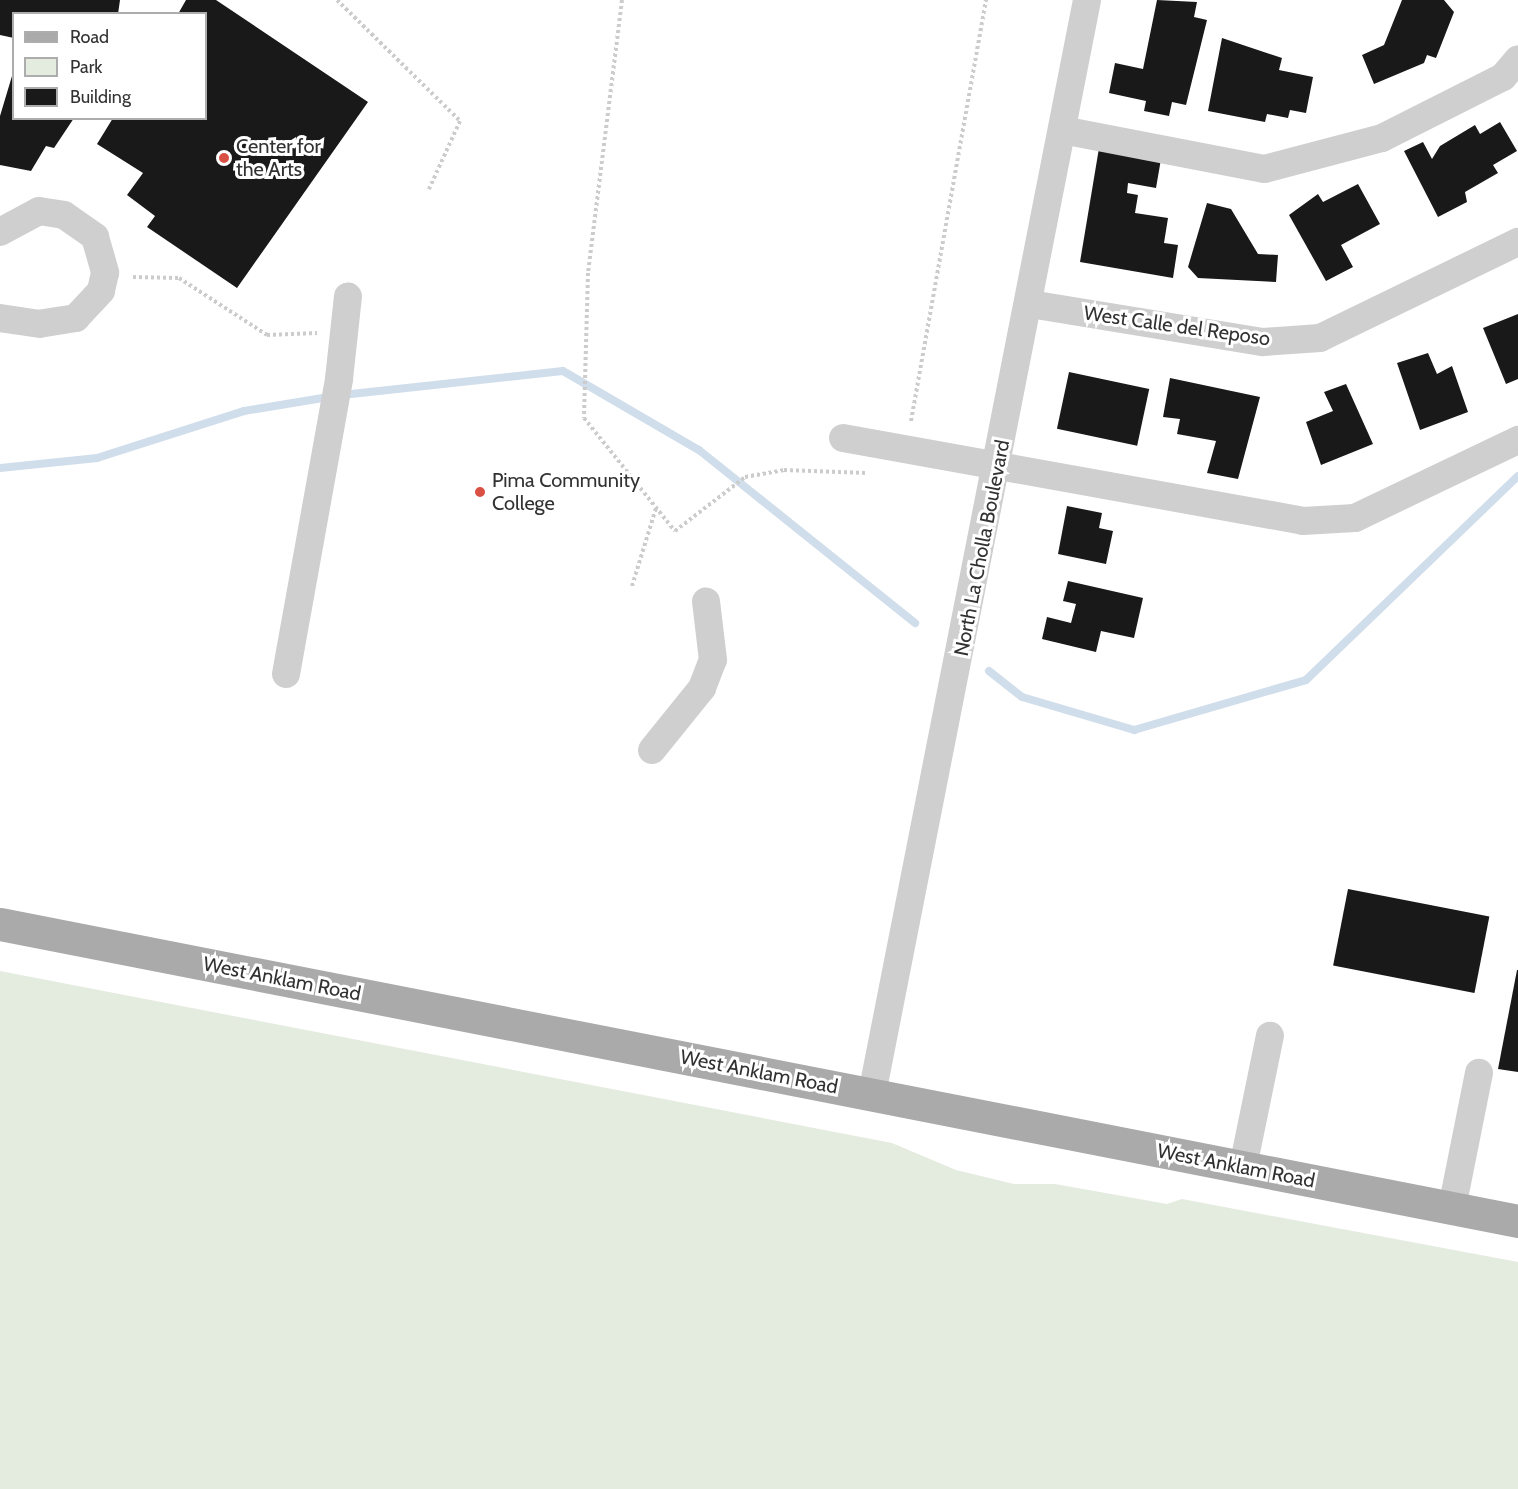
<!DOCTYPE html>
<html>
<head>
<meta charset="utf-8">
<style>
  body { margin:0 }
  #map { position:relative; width:1518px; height:1489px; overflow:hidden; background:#fff; font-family:Cabin,sans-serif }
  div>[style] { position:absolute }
  .green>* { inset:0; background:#e4ebdf }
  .stream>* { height:8px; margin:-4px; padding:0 4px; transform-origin:4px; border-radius:4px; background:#d0ddeb }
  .building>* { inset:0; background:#191919; transform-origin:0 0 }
  .path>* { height:4px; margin-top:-2px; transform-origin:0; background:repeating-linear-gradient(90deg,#ccc 0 3px,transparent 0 6px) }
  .minor>* { height:28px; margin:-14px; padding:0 14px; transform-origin:14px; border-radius:14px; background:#cfcfcf }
  .major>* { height:33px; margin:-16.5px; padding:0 16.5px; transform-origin:16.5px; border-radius:16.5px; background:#aaa }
  .dots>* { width:16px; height:16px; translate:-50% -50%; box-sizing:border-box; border:3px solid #fff; border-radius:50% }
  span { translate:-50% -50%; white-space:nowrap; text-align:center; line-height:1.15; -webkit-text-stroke:6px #fff; paint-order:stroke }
  .poi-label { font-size:20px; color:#323232 }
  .left { translate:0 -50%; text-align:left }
  .street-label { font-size:20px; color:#323232 }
  .legend { position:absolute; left:12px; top:12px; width:195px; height:108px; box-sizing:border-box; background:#fff; border:2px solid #adadad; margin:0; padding:8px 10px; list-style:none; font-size:18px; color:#323232 }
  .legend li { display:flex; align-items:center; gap:12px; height:30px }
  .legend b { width:30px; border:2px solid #adadad }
</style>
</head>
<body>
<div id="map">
  <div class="green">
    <div style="clip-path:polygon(0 971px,892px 1143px,956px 1170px,1014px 1184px,1055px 1184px,1167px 1204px,1182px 1199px,1518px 1262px,1518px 1489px,0 1489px)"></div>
  </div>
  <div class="stream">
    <div style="left:342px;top:395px;width:222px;rotate:-6.2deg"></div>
    <div style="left:563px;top:371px;width:157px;rotate:30.2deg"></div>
    <div style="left:699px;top:450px;width:277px;rotate:38.7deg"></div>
    <div style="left:0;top:468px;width:98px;rotate:-5.9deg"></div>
    <div style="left:97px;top:458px;width:154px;rotate:-17.7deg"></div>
    <div style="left:244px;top:411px;width:86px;rotate:-9.4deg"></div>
    <div style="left:989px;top:671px;width:42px;rotate:38.2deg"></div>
    <div style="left:1022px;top:697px;width:117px;rotate:16.4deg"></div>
    <div style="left:1134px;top:730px;width:179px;rotate:-16.2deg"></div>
    <div style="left:1306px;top:680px;width:294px;rotate:-43.9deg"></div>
  </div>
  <div class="building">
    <div style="clip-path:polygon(0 0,120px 0,118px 14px,14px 14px,14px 38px,0 35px)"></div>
    <div style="clip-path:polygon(186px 0,216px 0,368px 102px,237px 288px,147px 227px,155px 216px,127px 195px,143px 173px,97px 144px,113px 118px,206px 118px,206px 14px,178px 14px)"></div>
    <div style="clip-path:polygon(1157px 0,1197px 2px,1194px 17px,1207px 20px,1186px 105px,1172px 102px,1169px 116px,1144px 111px,1146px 101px,1109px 93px,1115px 63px,1143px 69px)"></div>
    <div style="clip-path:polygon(1402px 0,1444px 0,1454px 12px,1436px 58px,1427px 55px,1424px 63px,1374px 84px,1362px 55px,1384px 45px)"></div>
    <div style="clip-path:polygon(1222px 38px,1282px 58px,1279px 70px,1313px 77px,1306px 113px,1290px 110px,1288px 118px,1267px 114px,1265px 122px,1208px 111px)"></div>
    <div style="clip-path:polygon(12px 76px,14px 118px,74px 118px,54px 148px,46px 146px,31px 171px,0 165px,0 116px)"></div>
    <div style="clip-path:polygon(1500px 122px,1517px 151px,1493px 165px,1498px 173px,1465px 192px,1467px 202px,1438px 217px,1404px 151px,1423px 142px,1432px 159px,1440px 146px,1475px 125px,1480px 134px)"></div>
    <div style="clip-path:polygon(1099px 148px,1161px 159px,1156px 188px,1128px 183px,1127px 193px,1138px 195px,1135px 213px,1168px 218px,1164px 243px,1178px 245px,1173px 278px,1080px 262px)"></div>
    <div style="clip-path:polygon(1358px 184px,1380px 224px,1341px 245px,1353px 267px,1326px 281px,1289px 215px,1318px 194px,1323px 202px)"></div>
    <div style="clip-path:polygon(1207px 203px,1231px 209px,1258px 254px,1278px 255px,1276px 282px,1198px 278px,1188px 267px)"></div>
    <div style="clip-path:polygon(1518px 314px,1518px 379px,1506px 384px,1483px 328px)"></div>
    <div style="clip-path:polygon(1428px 353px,1437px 374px,1452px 366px,1468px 412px,1420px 430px,1397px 363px)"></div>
    <div style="left:1069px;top:372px;width:82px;height:58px;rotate:12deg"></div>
    <div style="clip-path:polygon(1170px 378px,1260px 397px,1238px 479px,1207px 473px,1216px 441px,1177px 434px,1180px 419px,1163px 417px)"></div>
    <div style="clip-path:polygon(1346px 384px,1373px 444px,1321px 465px,1306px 422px,1333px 411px,1324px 392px)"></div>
    <div style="clip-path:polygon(1067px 506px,1102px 513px,1099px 528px,1113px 531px,1106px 564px,1058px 554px)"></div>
    <div style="clip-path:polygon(1068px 581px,1143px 598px,1134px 638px,1101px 631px,1096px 652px,1042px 639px,1047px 617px,1071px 623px,1076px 604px,1063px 601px)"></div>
    <div style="left:1348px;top:889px;width:144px;height:78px;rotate:11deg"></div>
    <div style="clip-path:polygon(1517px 970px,1518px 970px,1518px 1072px,1498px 1069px)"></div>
  </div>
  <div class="path">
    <div style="left:337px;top:0;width:173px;rotate:44.5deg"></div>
    <div style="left:460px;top:121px;width:75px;rotate:114.5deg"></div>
    <div style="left:622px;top:0;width:275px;rotate:97.1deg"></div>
    <div style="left:588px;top:273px;width:145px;rotate:91.6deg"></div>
    <div style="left:584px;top:418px;width:145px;rotate:51.2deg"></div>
    <div style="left:675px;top:531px;width:88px;rotate:-37.6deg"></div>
    <div style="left:745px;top:477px;width:40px;rotate:-10deg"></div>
    <div style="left:784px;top:470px;width:83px;rotate:2.1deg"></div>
    <div style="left:133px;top:277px;width:46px;rotate:1.2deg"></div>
    <div style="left:179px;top:278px;width:105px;rotate:32.9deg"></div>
    <div style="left:267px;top:335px;width:50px;rotate:-2.3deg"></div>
    <div style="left:911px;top:421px;width:428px;rotate:-79.9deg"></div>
    <div style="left:632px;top:586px;width:82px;rotate:-72.9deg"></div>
  </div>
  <div class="minor">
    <div style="left:1062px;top:130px;width:206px;rotate:10.9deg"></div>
    <div style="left:1264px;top:169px;width:122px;rotate:-14.7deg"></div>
    <div style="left:1382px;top:138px;width:136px;rotate:-26.8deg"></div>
    <div style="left:1503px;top:77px;width:23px;rotate:-50deg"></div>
    <div style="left:0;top:232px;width:44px;rotate:-28.3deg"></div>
    <div style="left:39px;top:211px;width:25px;rotate:9deg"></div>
    <div style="left:64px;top:215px;width:38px;rotate:35deg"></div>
    <div style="left:95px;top:237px;width:37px;rotate:74deg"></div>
    <div style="left:105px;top:273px;width:18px;rotate:103deg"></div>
    <div style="left:101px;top:291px;width:37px;rotate:133deg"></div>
    <div style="left:76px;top:318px;width:36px;rotate:171deg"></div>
    <div style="left:40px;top:324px;width:40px;rotate:-171.5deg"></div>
    <div style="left:1030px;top:304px;width:236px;rotate:9.3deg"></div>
    <div style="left:1263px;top:342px;width:57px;rotate:-4deg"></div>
    <div style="left:1320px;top:338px;width:220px;rotate:-25.9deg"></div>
    <div style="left:843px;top:438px;width:467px;rotate:10.2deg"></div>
    <div style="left:1303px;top:521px;width:52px;rotate:-3.3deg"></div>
    <div style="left:1355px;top:518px;width:181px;rotate:-25.6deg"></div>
    <div style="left:286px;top:674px;width:300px;rotate:-79.8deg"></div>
    <div style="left:339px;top:379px;width:83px;rotate:-83.8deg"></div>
    <div style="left:652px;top:750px;width:80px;rotate:-51.1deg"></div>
    <div style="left:702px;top:688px;width:30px;rotate:-69deg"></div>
    <div style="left:713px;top:660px;width:59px;rotate:-96.8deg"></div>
    <div style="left:872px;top:1094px;width:1115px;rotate:-78.88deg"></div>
    <div style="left:1243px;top:1167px;width:134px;rotate:-78.4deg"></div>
    <div style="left:1452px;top:1208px;width:138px;rotate:-78.7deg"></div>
  </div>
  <div class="major">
    <div style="left:0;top:924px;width:1547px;rotate:11.07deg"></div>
  </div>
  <div class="dots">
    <div style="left:224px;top:158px;background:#d95045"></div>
    <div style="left:480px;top:492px;background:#d95045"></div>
  </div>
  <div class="poi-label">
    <span class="left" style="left:236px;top:158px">Center for<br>the Arts</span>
    <span class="left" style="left:492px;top:492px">Pima Community<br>College</span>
  </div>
  <div class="street-label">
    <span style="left:1177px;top:326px;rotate:8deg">West Calle del Reposo</span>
    <span style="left:982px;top:548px;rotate:-79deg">North La Cholla Boulevard</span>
    <span style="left:282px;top:979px;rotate:11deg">West Anklam Road</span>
    <span style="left:759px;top:1072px;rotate:11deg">West Anklam Road</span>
    <span style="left:1236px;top:1166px;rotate:11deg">West Anklam Road</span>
  </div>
  <ul class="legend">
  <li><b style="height:8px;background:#aaa"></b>Road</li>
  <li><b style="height:16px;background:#e4ebdf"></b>Park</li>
  <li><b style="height:16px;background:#191919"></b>Building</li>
  </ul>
</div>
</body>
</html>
